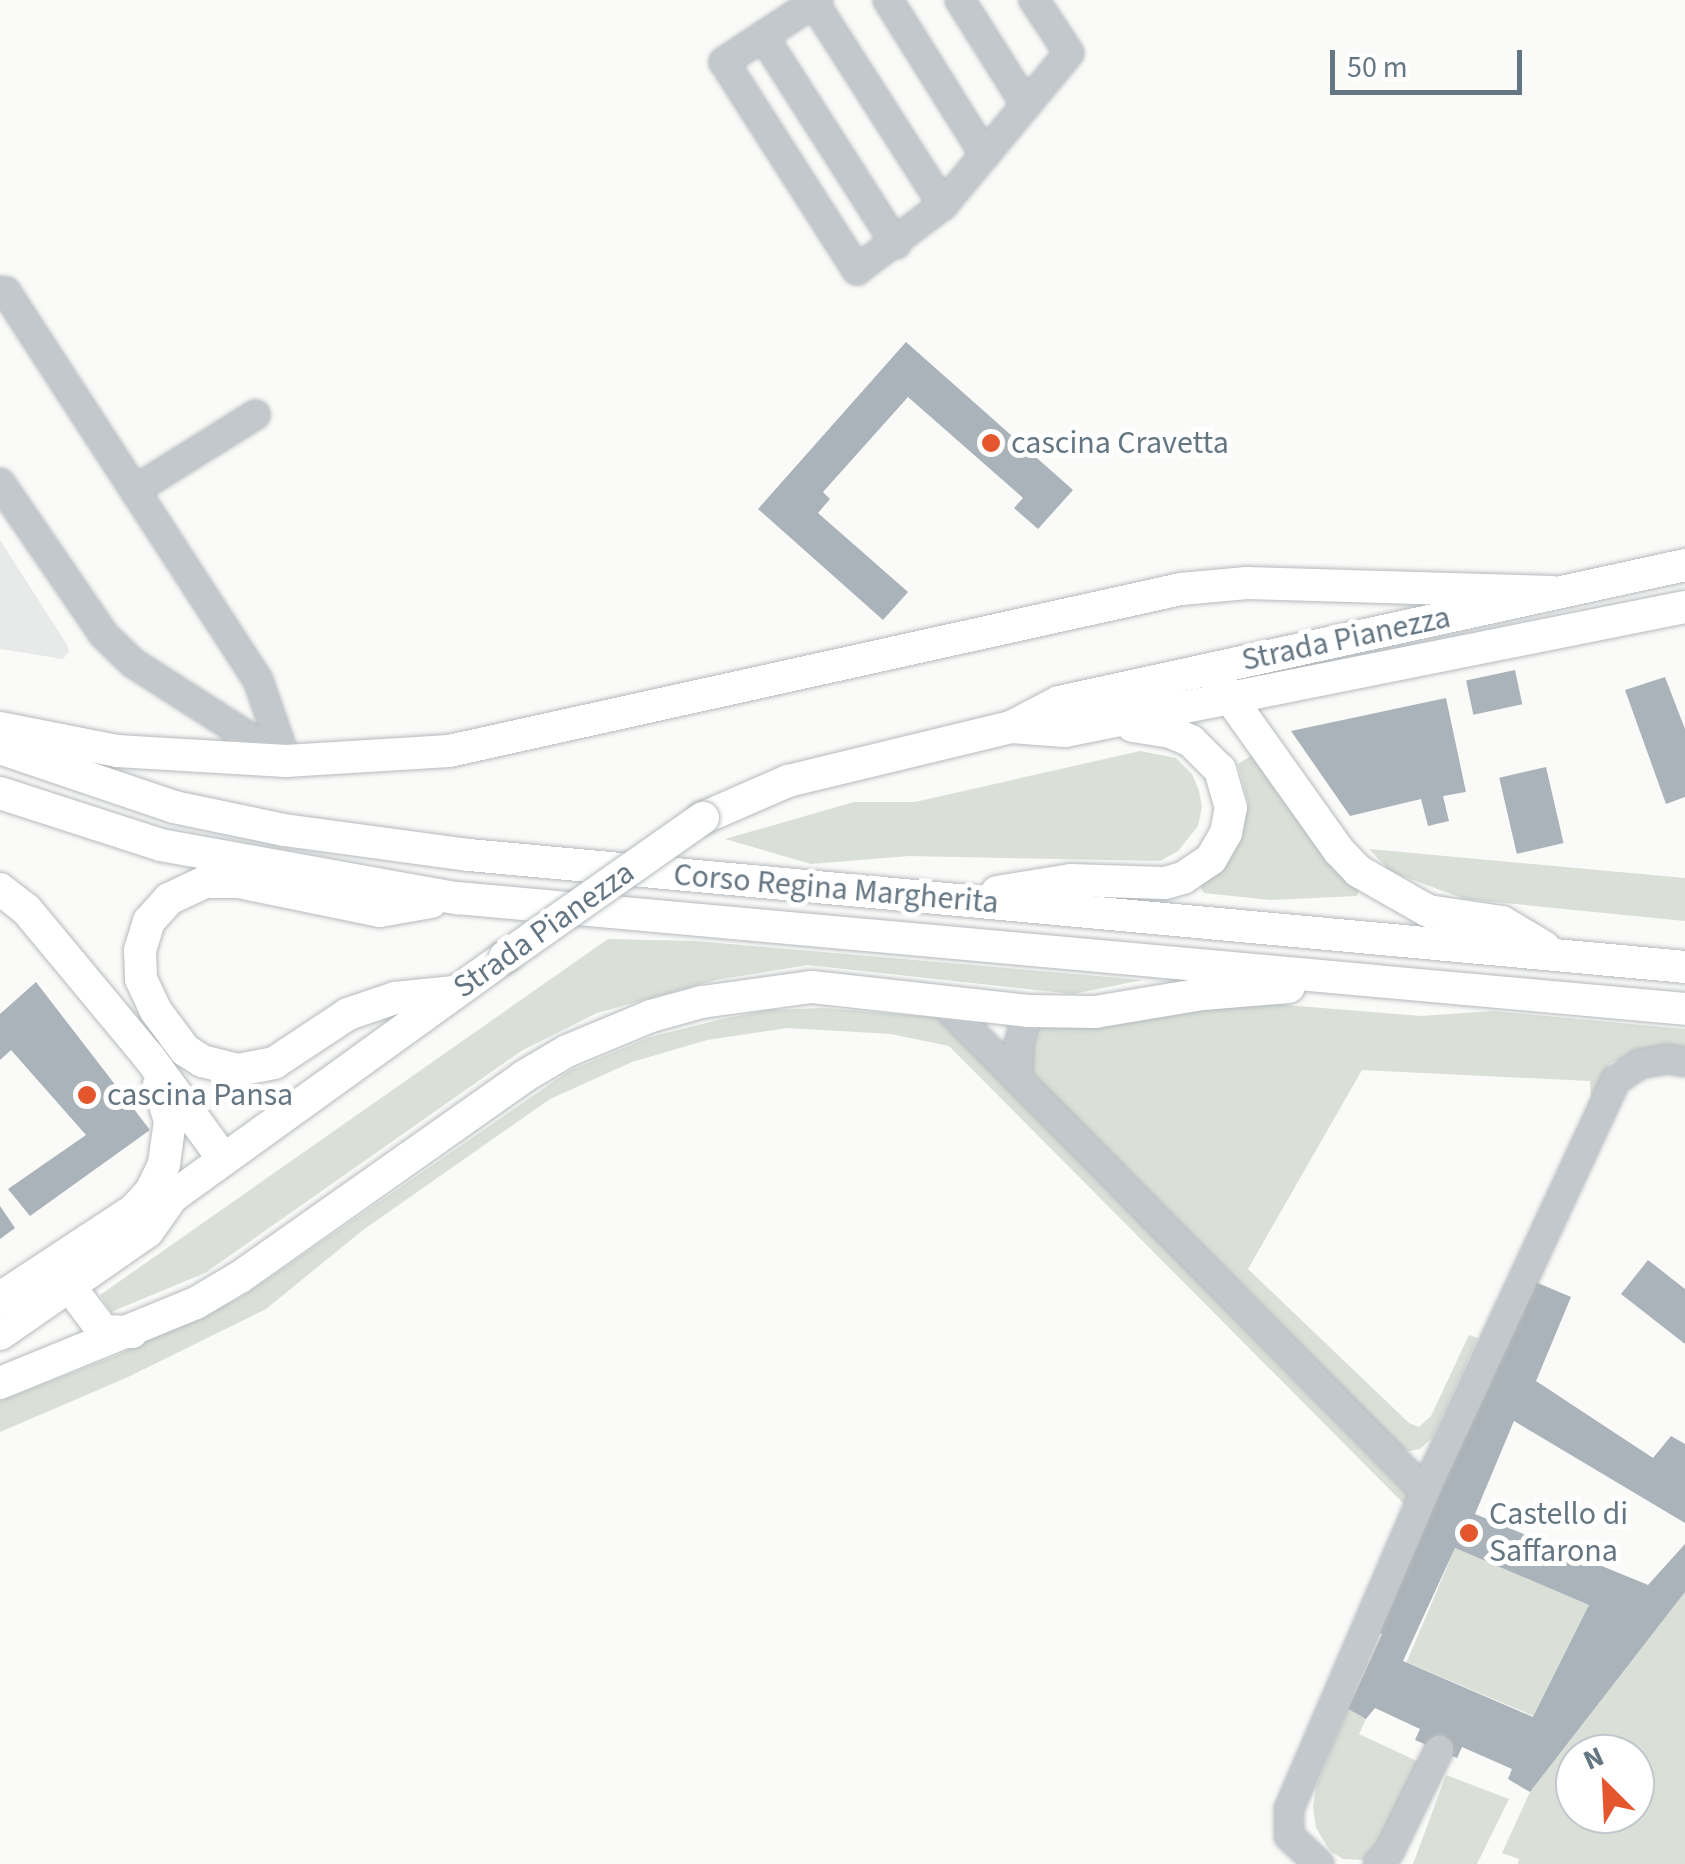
<!DOCTYPE html>
<html>
<head>
<meta charset="utf-8">
<style>
  body { margin:0 }
  #map { position:relative; width:1685px; height:1864px; overflow:hidden; background:#fafaf8; font-family:"Source Sans 3",sans-serif }
  div>[style] { position:absolute }
  .built>* { inset:0; background:#e8e9e9 }
  .green>* { inset:0; background:#dadfd7; transform-origin:0 0 }
  .building>* { inset:0; background:#aab3b9; transform-origin:0 0 }
  .roads { filter:drop-shadow(0 0 2px #b5babe) drop-shadow(0 0 2px #b5babe) }
  .minor>* { height:28px; margin:-14px; padding:0 14px; transform-origin:14px; border-radius:14px; background:#c3c8cc }
  .major>* { height:32px; margin:-16px; padding:0 16px; transform-origin:16px; border-radius:16px; background:#fff }
  .bridges { filter:drop-shadow(0 0 2px #b5babe) drop-shadow(0 0 2px #b5babe) }
  .major-bridge>* { height:32px; margin:-16px; padding:0 16px; transform-origin:16px; border-radius:16px; background:#fff }
  .dots>* { width:28px; height:28px; translate:-50% -50%; box-sizing:border-box; border:5px solid #fff; border-radius:50% }
  span { translate:-50% -50%; white-space:nowrap; text-align:center; line-height:1.15; -webkit-text-stroke:10px #fff; paint-order:stroke }
  .poi-label { font-size:32px; color:#657683 }
  .left { translate:0 -50%; text-align:left }
  .street-label { font-size:32px; color:#657683 }
  .north { position:absolute; left:1555px; top:1734px; width:100px; height:100px; box-sizing:border-box; background:#fff; border:2px solid #c1c8cd; border-radius:50%; rotate:336deg; font-size:28px; font-weight:700; line-height:40px; text-align:center; color:#657683 }
  .north::after { content:''; display:block; margin:auto; width:35px; height:45px; background:#e4572e; clip-path:polygon(50% 0,100% 100%,50% 72%,0 100%) }
  .scale { position:absolute; left:1330px; top:50px; width:192px; height:45px; box-sizing:border-box; border:5px solid #657683; border-top:0; padding-left:12px; font-size:30px; line-height:35px; white-space:nowrap; color:#657683; -webkit-text-stroke:8px #fff; paint-order:stroke }
</style>
</head>
<body>
<div id="map">
  <div class="built">
    <div style="clip-path:polygon(0 540px,66px 643px,69px 651px,63px 659px,0 649px)"></div>
  </div>
  <div class="green">
    <div style="clip-path:polygon(1140px 751px,1176px 758px,1192px 774px,1199px 791px,1202px 807px,1198px 826px,1178px 851px,1160px 861px,909px 856px,811px 864px,725px 839px,854px 802px,915px 802px)"></div>
    <div style="clip-path:polygon(1252px 755px,1359px 890px,1357px 896px,1270px 900px,1204px 893px,1198px 883px,1241px 838px,1248px 802px,1238px 764px)"></div>
    <div style="clip-path:polygon(1369px 849px,1685px 878px,1685px 921px,1465px 899px,1391px 872px)"></div>
    <div style="clip-path:polygon(608px 939px,695px 941px,1143px 980px,1073px 994px,808px 965px,716px 980px,597px 1013px,521px 1051px,205px 1273px,111px 1312px,100px 1295px)"></div>
    <div style="clip-path:polygon(1273px 1004px,1421px 1016px,1492px 1011px,1685px 1029px,1685px 1050px,1646px 1049px,1610px 1063px,1556px 1190px,1553px 1188px,1591px 1098px,1590px 1081px,1362px 1070px,1248px 1269px,1409px 1423px,1419px 1427px,1431px 1416px,1469px 1335px,1478px 1338px,1432px 1438px,1420px 1449px,1409px 1451px,1394px 1446px,1033px 1078px,1030px 1047px,1037px 1024px)"></div>
    <div style="clip-path:polygon(823px 1008px,946px 1018px,1411px 1488px,1405px 1505px,949px 1046px,891px 1034px,788px 1028px,707px 1040px,632px 1062px,550px 1099px,363px 1230px,266px 1309px,128px 1377px,0 1432px,0 1401px,115px 1356px,240px 1298px,569px 1071px,650px 1037px,722px 1019px,770px 1010px)"></div>
    <div style="left:1455px;top:1548px;width:146px;height:124px;rotate:23deg"></div>
    <div style="clip-path:polygon(evenodd,1685px 1592px,1685px 1864px,1518px 1864px,1519px 1859px,1502px 1853px,1530px 1792px,1685px 1592px,1575px 1754px,1635px 1754px,1635px 1814px,1575px 1814px,1575px 1754px)"></div>
    <div style="clip-path:polygon(1348px 1709px,1366px 1719px,1359px 1734px,1419px 1762px,1378px 1852px,1365px 1860px,1343px 1859px,1330px 1851px,1316px 1828px,1313px 1807px,1316px 1787px)"></div>
    <div style="clip-path:polygon(1446px 1775px,1509px 1799px,1477px 1864px,1413px 1864px)"></div>
  </div>
  <div class="building">
    <div style="clip-path:polygon(906px 342px,1073px 490px,1038px 529px,1014px 508px,1023px 498px,908px 397px,823px 492px,830px 499px,818px 513px,908px 592px,883px 620px,758px 509px)"></div>
    <div style="left:1515px;top:670px;width:35px;height:50px;rotate:78deg"></div>
    <div style="clip-path:polygon(1665px 677px,1685px 729px,1685px 797px,1666px 804px,1625px 690px)"></div>
    <div style="clip-path:polygon(1446px 698px,1466px 792px,1443px 796px,1449px 821px,1428px 826px,1421px 799px,1350px 816px,1291px 731px)"></div>
    <div style="left:1546px;top:767px;width:78px;height:48px;rotate:77deg"></div>
    <div style="clip-path:polygon(36px 982px,150px 1130px,30px 1216px,8px 1189px,86px 1135px,11px 1050px,0 1060px,0 1014px)"></div>
    <div style="clip-path:polygon(0 1206px,15px 1228px,0 1239px)"></div>
    <div style="clip-path:polygon(1648px 1260px,1685px 1289px,1685px 1344px,1621px 1294px)"></div>
    <div style="clip-path:polygon(evenodd,1533px 1281px,1571px 1297px,1536px 1381px,1653px 1458px,1671px 1436px,1685px 1444px,1685px 1523px,1514px 1421px,1475px 1514px,1648px 1585px,1685px 1544px,1685px 1592px,1530px 1792px,1508px 1779px,1512px 1769px,1462px 1747px,1457px 1758px,1415px 1740px,1420px 1729px,1375px 1708px,1366px 1719px,1348px 1709px,1382px 1634px,1373px 1629px,1533px 1281px,1455px 1548px,1589px 1605px,1533px 1717px,1403px 1661px,1455px 1548px)"></div>
  </div>
  <div class="roads">
    <div class="minor">
      <div style="left:818px;top:0;width:113px;rotate:146.6deg"></div>
      <div style="left:724px;top:62px;width:247px;rotate:57.4deg"></div>
      <div style="left:857px;top:270px;width:108px;rotate:-37.1deg"></div>
      <div style="left:943px;top:205px;width:197px;rotate:-50.3deg"></div>
      <div style="left:1069px;top:53px;width:64px;rotate:-123.4deg"></div>
      <div style="left:888px;top:0;width:183px;rotate:58deg"></div>
      <div style="left:960px;top:0;width:124px;rotate:57.8deg"></div>
      <div style="left:814px;top:3px;width:240px;rotate:57.4deg"></div>
      <div style="left:763px;top:36px;width:247px;rotate:57.4deg"></div>
      <div style="left:0;top:291px;width:6px;rotate:9deg"></div>
      <div style="left:6px;top:292px;width:463px;rotate:57deg"></div>
      <div style="left:258px;top:680px;width:86px;rotate:70.9deg"></div>
      <div style="left:0;top:483px;width:184px;rotate:55.6deg"></div>
      <div style="left:104px;top:635px;width:40px;rotate:44deg"></div>
      <div style="left:133px;top:663px;width:182px;rotate:32.6deg"></div>
      <div style="left:135px;top:490px;width:142px;rotate:-32deg"></div>
      <div style="left:942px;top:1002px;width:687px;rotate:45.35deg"></div>
      <div style="left:1018px;top:1079px;width:36px;rotate:-88deg"></div>
      <div style="left:1019px;top:1043px;width:33px;rotate:-74deg"></div>
      <div style="left:1319px;top:1864px;width:41px;rotate:-137deg"></div>
      <div style="left:1289px;top:1836px;width:27px;rotate:-90deg"></div>
      <div style="left:1289px;top:1809px;width:346px;rotate:-66.8deg"></div>
      <div style="left:1425px;top:1491px;width:453px;rotate:-65.1deg"></div>
      <div style="left:1616px;top:1080px;width:29px;rotate:-34deg"></div>
      <div style="left:1640px;top:1064px;width:27px;rotate:-10deg"></div>
      <div style="left:1667px;top:1059px;width:18px;rotate:9deg"></div>
      <div style="left:1378px;top:1864px;width:16px;rotate:-47deg"></div>
      <div style="left:1389px;top:1852px;width:114px;rotate:-63.9deg"></div>
    </div>
    <div class="major">
      <div style="left:1221px;top:685px;width:204px;rotate:54.6deg"></div>
      <div style="left:1339px;top:851px;width:28px;rotate:46deg"></div>
      <div style="left:1358px;top:871px;width:81px;rotate:29.7deg"></div>
      <div style="left:1428px;top:911px;width:75px;rotate:8.5deg"></div>
      <div style="left:1502px;top:922px;width:49px;rotate:30.8deg"></div>
      <div style="left:1011px;top:727px;width:54px;rotate:4.2deg"></div>
      <div style="left:1065px;top:731px;width:632px;rotate:-11.31deg"></div>
      <div style="left:0;top:728px;width:119px;rotate:11.1deg"></div>
      <div style="left:117px;top:751px;width:169px;rotate:3.4deg"></div>
      <div style="left:286px;top:761px;width:163px;rotate:-3.5deg"></div>
      <div style="left:449px;top:751px;width:750px;rotate:-12.48deg"></div>
      <div style="left:1181px;top:589px;width:66px;rotate:-5.2deg"></div>
      <div style="left:1247px;top:583px;width:306px;rotate:1.7deg"></div>
      <div style="left:0;top:748px;width:184px;rotate:18.7deg"></div>
      <div style="left:174px;top:807px;width:112px;rotate:11.8deg"></div>
      <div style="left:284px;top:830px;width:187px;rotate:7.7deg"></div>
      <div style="left:469px;top:855px;width:1221px;rotate:5.26deg"></div>
      <div style="left:0;top:793px;width:169px;rotate:17.9deg"></div>
      <div style="left:161px;top:845px;width:301px;rotate:10.2deg"></div>
      <div style="left:457px;top:898px;width:1233px;rotate:5.16deg"></div>
      <div style="left:703px;top:818px;width:93px;rotate:-23.5deg"></div>
      <div style="left:788px;top:781px;width:229px;rotate:-13.6deg"></div>
      <div style="left:1011px;top:727px;width:54px;rotate:-27.5deg"></div>
      <div style="left:1059px;top:702px;width:641px;rotate:-12.34deg"></div>
      <div style="left:0;top:889px;width:33px;rotate:38deg"></div>
      <div style="left:26px;top:909px;width:192px;rotate:50.3deg"></div>
      <div style="left:149px;top:1057px;width:127px;rotate:53.9deg"></div>
      <div style="left:997px;top:892px;width:75px;rotate:-9.2deg"></div>
      <div style="left:1071px;top:880px;width:94px;rotate:1.8deg"></div>
      <div style="left:1165px;top:883px;width:19px;rotate:-16deg"></div>
      <div style="left:1183px;top:878px;width:34px;rotate:-34deg"></div>
      <div style="left:1211px;top:859px;width:30px;rotate:-60deg"></div>
      <div style="left:1226px;top:833px;width:25px;rotate:-79deg"></div>
      <div style="left:1231px;top:808px;width:40px;rotate:-106deg"></div>
      <div style="left:1220px;top:770px;width:41px;rotate:-135deg"></div>
      <div style="left:1191px;top:741px;width:22px;rotate:-156deg"></div>
      <div style="left:1171px;top:732px;width:39px;rotate:-171deg"></div>
      <div style="left:431px;top:902px;width:52px;rotate:170deg"></div>
      <div style="left:380px;top:911px;width:144px;rotate:-168.4deg"></div>
      <div style="left:239px;top:882px;width:34px;rotate:180deg"></div>
      <div style="left:205px;top:882px;width:40px;rotate:155deg"></div>
      <div style="left:169px;top:899px;width:30px;rotate:132deg"></div>
      <div style="left:149px;top:921px;width:30px;rotate:107deg"></div>
      <div style="left:140px;top:950px;width:29px;rotate:88deg"></div>
      <div style="left:141px;top:979px;width:35px;rotate:65deg"></div>
      <div style="left:156px;top:1011px;width:49px;rotate:53.4deg"></div>
      <div style="left:185px;top:1050px;width:20px;rotate:33deg"></div>
      <div style="left:202px;top:1061px;width:37px;rotate:14deg"></div>
      <div style="left:238px;top:1070px;width:37px;rotate:-11deg"></div>
      <div style="left:274px;top:1063px;width:89px;rotate:-33.5deg"></div>
      <div style="left:348px;top:1014px;width:50px;rotate:-18.8deg"></div>
      <div style="left:395px;top:998px;width:59px;rotate:-5.8deg"></div>
      <div style="left:134px;top:1210px;width:25px;rotate:-48deg"></div>
      <div style="left:151px;top:1191px;width:30px;rotate:-64deg"></div>
      <div style="left:164px;top:1164px;width:43px;rotate:-82.1deg"></div>
      <div style="left:170px;top:1121px;width:38px;rotate:-107deg"></div>
      <div style="left:58px;top:1271px;width:75px;rotate:53.1deg"></div>
      <div style="left:103px;top:1331px;width:29px;rotate:2deg"></div>
      <div style="left:0;top:1298px;width:160px;rotate:-33.3deg"></div>
      <div style="left:134px;top:1210px;width:40px;rotate:-18.9deg"></div>
      <div style="left:172px;top:1197px;width:410px;rotate:-35.8deg"></div>
      <div style="left:0;top:1334px;width:180px;rotate:-34.8deg"></div>
      <div style="left:148px;top:1231px;width:42px;rotate:-54.8deg"></div>
      <div style="left:0;top:1383px;width:212px;rotate:-22.2deg"></div>
      <div style="left:196px;top:1303px;width:51px;rotate:-30.6deg"></div>
      <div style="left:240px;top:1277px;width:347px;rotate:-35.2deg"></div>
      <div style="left:523px;top:1077px;width:51px;rotate:-30.6deg"></div>
      <div style="left:567px;top:1051px;width:91px;rotate:-22.6deg"></div>
      <div style="left:651px;top:1016px;width:53px;rotate:-15.4deg"></div>
      <div style="left:702px;top:1002px;width:111px;rotate:-7.8deg"></div>
      <div style="left:812px;top:987px;width:217px;rotate:6.3deg"></div>
      <div style="left:1028px;top:1011px;width:67px;rotate:0.9deg"></div>
      <div style="left:1095px;top:1012px;width:109px;rotate:-9.5deg"></div>
      <div style="left:1203px;top:994px;width:86px;rotate:-4.7deg"></div>
    </div>
  </div>
  <div class="bridges">
    <div class="major-bridge">
      <div style="left:505px;top:957px;width:242px;rotate:-35.1deg"></div>
    </div>
  </div>
  <div class="dots">
    <div style="left:991px;top:443px;background:#e4572e"></div>
    <div style="left:87px;top:1095px;background:#e4572e"></div>
    <div style="left:1469px;top:1533px;background:#e4572e"></div>
  </div>
  <div class="poi-label">
    <span class="left" style="left:1011px;top:443px">cascina Cravetta</span>
    <span class="left" style="left:107px;top:1095px">cascina Pansa</span>
    <span class="left" style="left:1489px;top:1533px">Castello di<br>Saffarona</span>
  </div>
  <div class="street-label">
    <span style="left:1346px;top:639px;rotate:-12deg">Strada Pianezza</span>
    <span style="left:836px;top:889px;rotate:5deg">Corso Regina Margherita</span>
    <span style="left:544px;top:930px;rotate:-35deg">Strada Pianezza</span>
  </div>
  <div class="north">N</div>
  <div class="scale">50 m</div>
</div>
</body>
</html>
